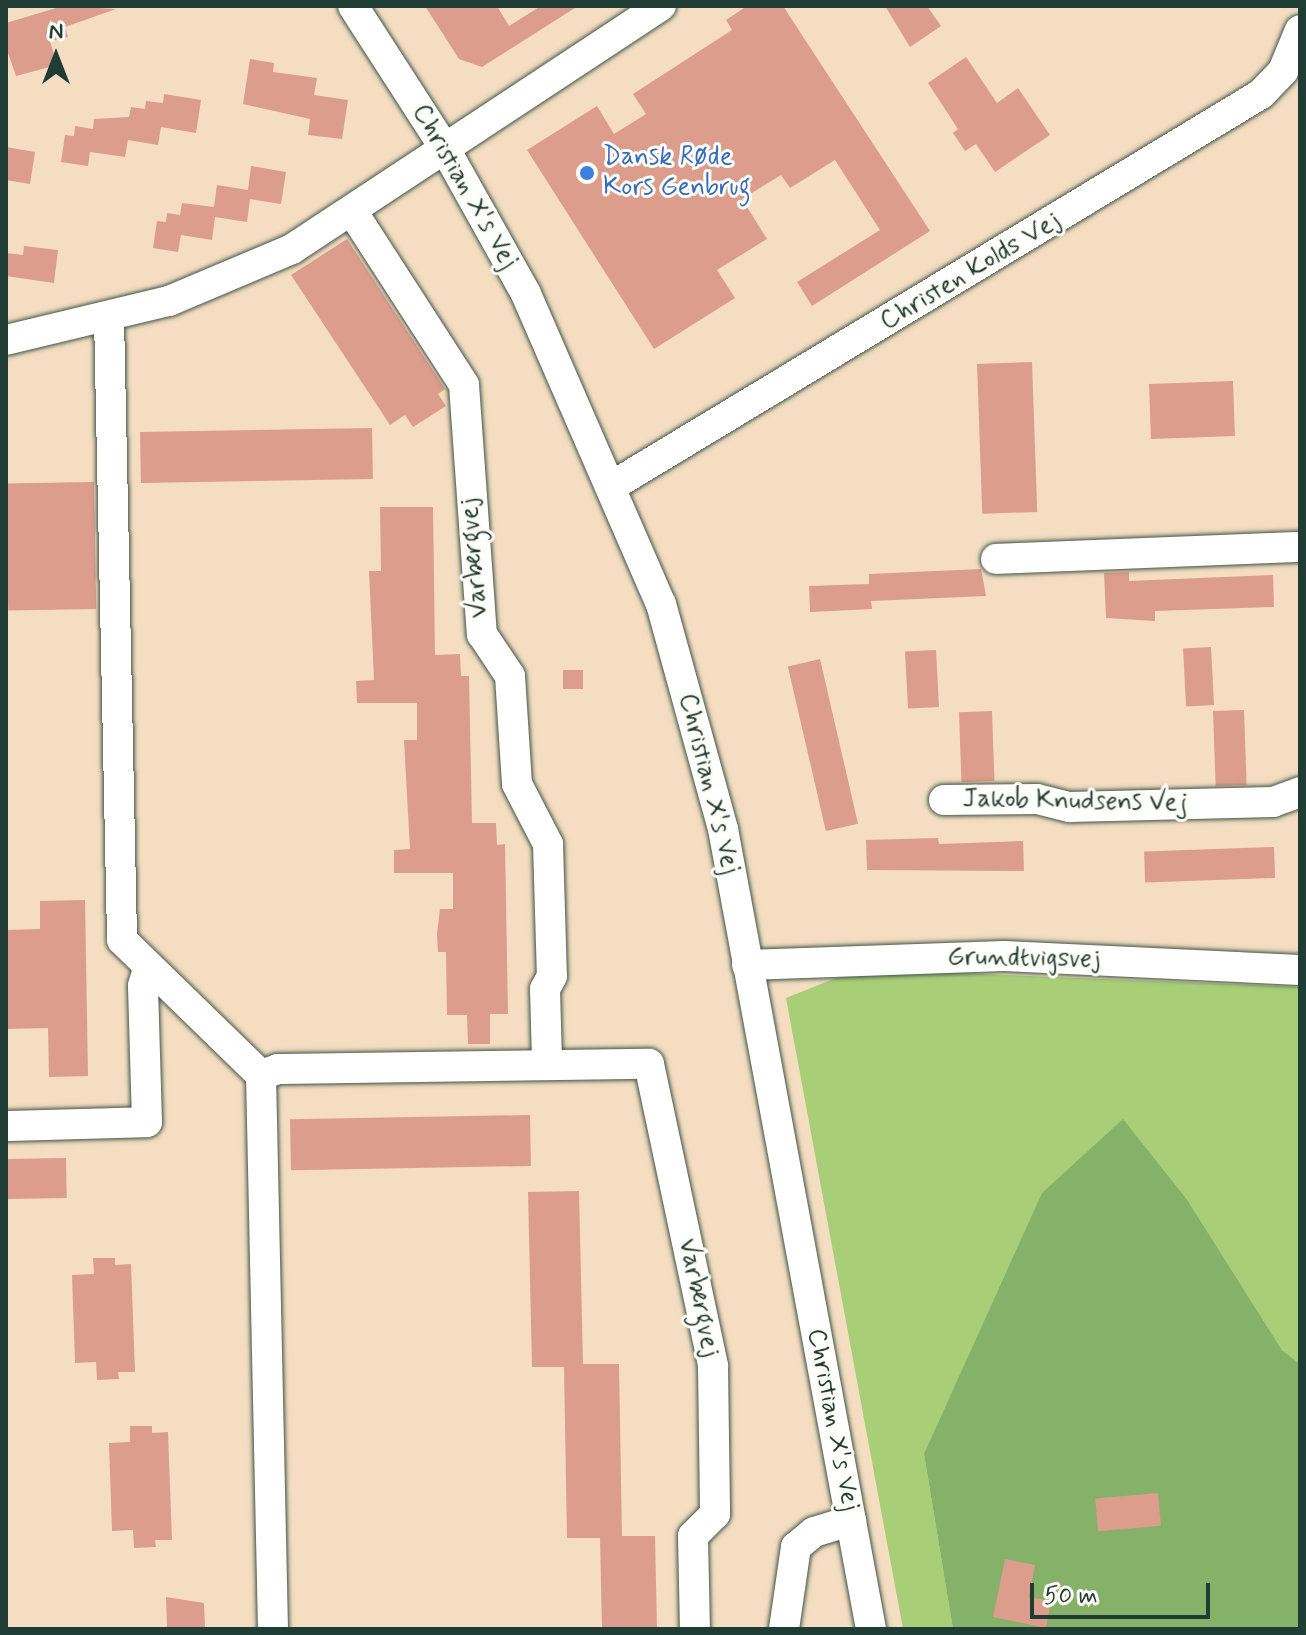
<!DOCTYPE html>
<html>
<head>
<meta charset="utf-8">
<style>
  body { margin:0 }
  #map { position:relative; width:1306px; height:1635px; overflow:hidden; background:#f4ddc0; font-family:Mynerve,sans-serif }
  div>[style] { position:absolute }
  .green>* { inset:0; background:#a9ce78 }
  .forest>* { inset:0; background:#86b168 }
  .building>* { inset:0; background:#dc9d8c; transform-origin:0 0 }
  .roads { filter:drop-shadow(0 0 2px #3f5549) drop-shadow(0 0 2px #3f5549) }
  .minor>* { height:30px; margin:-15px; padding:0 15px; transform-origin:15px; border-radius:15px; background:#fff }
  .dots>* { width:22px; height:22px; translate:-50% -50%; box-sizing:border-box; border:4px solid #fdfcf7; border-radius:50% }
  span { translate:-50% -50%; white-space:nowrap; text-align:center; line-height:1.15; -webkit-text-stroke:6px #fdfcf7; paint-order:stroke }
  .shop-label { font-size:26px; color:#366cbe }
  .left { translate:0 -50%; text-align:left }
  .street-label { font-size:26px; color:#1f3d34 }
  .frame { position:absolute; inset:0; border:8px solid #1f3d34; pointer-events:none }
  .north { position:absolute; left:16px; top:16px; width:80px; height:80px; -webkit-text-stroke:6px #fdfcf7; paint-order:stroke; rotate:0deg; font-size:22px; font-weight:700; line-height:32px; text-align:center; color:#1f3d34 }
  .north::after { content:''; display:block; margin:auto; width:28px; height:36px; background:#1f3d34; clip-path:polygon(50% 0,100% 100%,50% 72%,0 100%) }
  .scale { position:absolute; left:1030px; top:1583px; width:180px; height:36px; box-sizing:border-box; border:4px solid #1f3d34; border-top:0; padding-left:10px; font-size:24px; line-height:28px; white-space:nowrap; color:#1f3d34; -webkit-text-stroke:6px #fdfcf7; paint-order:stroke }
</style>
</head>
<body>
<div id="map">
  <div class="green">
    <div style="clip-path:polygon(884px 970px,1300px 987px,1300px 1364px,1282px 1350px,1188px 1201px,924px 1454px,953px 1629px,903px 1629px,786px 998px,836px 978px)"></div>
  </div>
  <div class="forest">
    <div style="clip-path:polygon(1123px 1119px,1188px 1201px,1282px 1350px,1300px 1364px,1300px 1629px,953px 1629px,924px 1454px,1042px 1193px)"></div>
  </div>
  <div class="building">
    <div style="clip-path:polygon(63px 6px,116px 9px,65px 27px,68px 37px,50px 41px,57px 65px,16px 76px,6px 47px,6px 23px)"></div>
    <div style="clip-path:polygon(425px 6px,497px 6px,509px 26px,541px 6px,578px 6px,482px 67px,459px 59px)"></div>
    <div style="clip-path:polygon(747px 6px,783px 6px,930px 231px,812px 306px,797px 282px,880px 230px,835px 160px,790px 188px,781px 175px,742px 199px,767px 239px,717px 270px,735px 298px,654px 349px,527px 150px,597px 106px,614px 134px,646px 114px,633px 94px,732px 30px,726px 20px)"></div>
    <div style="clip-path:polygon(885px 6px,927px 6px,941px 26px,910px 47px)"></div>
    <div style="clip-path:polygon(966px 57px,997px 103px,1018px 88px,1050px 135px,995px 172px,976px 144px,965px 151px,953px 133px,958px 129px,928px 83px)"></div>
    <div style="clip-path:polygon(250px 59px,274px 63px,273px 72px,317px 78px,314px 95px,348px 100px,342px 139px,308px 135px,310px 119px,243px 104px)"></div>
    <div style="clip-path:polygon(164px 94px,201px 100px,196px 133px,161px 127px,158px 145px,128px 140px,125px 157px,90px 152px,88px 166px,61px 162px,65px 135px,74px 136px,75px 126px,93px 129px,94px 119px,129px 117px,131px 107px,145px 109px,146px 101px,163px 103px)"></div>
    <div style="clip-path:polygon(6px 147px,35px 152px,30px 184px,6px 180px)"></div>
    <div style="clip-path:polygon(251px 166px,286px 172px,281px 204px,250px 199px,247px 222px,215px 217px,212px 240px,181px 235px,178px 252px,153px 248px,157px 221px,166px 222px,167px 213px,180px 215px,182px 203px,214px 207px,217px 185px,248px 190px)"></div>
    <div style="clip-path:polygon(347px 239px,445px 389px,438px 394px,446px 406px,413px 427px,405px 415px,390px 425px,291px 275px)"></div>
    <div style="clip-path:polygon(24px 246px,58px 250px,54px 283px,6px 276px,6px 253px,23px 255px)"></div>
    <div style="left:1032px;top:362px;width:150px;height:55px;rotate:88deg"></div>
    <div style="left:1233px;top:381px;width:55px;height:84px;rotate:88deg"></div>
    <div style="left:372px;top:428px;width:51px;height:232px;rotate:89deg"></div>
    <div style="left:94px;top:482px;width:127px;height:88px;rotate:89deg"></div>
    <div style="clip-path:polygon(380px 507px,433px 507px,435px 655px,460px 654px,461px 676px,469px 676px,472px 823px,496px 823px,497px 845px,505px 844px,508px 1014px,490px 1014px,490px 1044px,468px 1044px,467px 1015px,447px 1015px,446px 952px,438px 952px,437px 934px,440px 909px,453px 909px,453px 873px,394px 873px,394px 850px,410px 849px,404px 740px,417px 740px,417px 703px,357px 703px,356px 681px,374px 680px,369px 571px,381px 571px)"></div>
    <div style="clip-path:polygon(981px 569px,986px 596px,871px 601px,872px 609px,810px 612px,809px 586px,869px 584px,869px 574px)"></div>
    <div style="clip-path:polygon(1129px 572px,1129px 581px,1273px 575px,1274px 607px,1155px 611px,1155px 621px,1106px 618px,1104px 573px)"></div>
    <div style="left:1211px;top:647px;width:58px;height:28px;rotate:87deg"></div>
    <div style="left:936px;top:650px;width:57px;height:31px;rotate:87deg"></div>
    <div style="left:820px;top:659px;width:169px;height:33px;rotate:77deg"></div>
    <div style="left:563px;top:670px;width:20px;height:19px"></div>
    <div style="left:1244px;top:710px;width:75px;height:31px;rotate:88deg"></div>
    <div style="left:992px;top:711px;width:70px;height:33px;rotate:88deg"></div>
    <div style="clip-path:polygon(938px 838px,939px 844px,1023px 841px,1024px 871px,867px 870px,866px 840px)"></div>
    <div style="left:1274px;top:847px;width:31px;height:130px;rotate:88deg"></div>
    <div style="clip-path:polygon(85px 900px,88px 1076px,49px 1077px,48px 1028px,6px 1029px,6px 930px,40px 929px,40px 901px)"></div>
    <div style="left:530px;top:1115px;width:51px;height:240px;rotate:89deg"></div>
    <div style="left:66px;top:1158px;width:40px;height:60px;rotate:89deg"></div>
    <div style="clip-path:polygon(579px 1191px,583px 1364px,619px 1364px,622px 1536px,655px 1536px,657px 1629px,602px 1629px,600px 1538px,567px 1538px,564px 1367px,532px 1367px,528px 1192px)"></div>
    <div style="clip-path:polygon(93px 1258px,115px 1258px,115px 1265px,131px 1264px,135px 1372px,118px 1372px,119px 1379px,97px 1380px,96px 1362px,75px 1363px,72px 1275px,94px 1274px)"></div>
    <div style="clip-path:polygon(130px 1426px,152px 1426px,152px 1433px,168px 1432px,172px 1540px,155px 1540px,156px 1547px,134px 1548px,133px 1530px,112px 1531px,109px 1443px,130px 1442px)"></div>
    <div style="left:1158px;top:1493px;width:33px;height:63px;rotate:85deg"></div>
    <div style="clip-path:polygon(1005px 1559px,1035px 1565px,1029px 1597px,1051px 1601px,1046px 1628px,993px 1617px)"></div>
    <div style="clip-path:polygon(166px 1597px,204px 1603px,205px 1629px,167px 1629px)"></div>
  </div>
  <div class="roads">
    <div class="minor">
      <div style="left:353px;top:6px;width:168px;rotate:57.2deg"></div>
      <div style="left:444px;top:147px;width:168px;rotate:60.8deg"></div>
      <div style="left:526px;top:294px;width:338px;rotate:66.5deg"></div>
      <div style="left:661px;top:604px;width:233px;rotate:74.6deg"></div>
      <div style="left:723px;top:829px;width:814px;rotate:79.52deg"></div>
      <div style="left:352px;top:211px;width:207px;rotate:57.2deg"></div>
      <div style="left:464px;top:385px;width:250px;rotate:85.9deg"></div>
      <div style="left:482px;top:634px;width:50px;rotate:56.3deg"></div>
      <div style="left:510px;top:676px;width:108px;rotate:86.3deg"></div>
      <div style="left:517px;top:784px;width:68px;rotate:62.7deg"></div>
      <div style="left:548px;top:844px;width:132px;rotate:88.3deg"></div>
      <div style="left:552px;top:976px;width:15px;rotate:118deg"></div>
      <div style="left:545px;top:989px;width:73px;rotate:88.4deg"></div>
      <div style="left:109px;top:317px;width:623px;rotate:88.8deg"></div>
      <div style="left:122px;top:940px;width:194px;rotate:44.2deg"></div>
      <div style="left:261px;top:1075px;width:554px;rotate:88.76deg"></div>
      <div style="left:6px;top:340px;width:168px;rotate:-13.5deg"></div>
      <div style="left:169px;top:301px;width:134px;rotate:-22.9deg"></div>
      <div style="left:292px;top:249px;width:442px;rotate:-33.4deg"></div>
      <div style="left:612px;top:486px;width:758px;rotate:-31.13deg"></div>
      <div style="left:1261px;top:94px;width:32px;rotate:-46deg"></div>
      <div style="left:1283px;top:71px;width:44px;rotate:-67.5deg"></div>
      <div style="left:996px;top:559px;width:304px;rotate:-2.3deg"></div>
      <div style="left:944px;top:800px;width:93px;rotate:-0.6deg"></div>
      <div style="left:1037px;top:799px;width:34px;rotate:14deg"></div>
      <div style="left:1070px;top:807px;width:203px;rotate:-1.4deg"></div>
      <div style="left:1273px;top:802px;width:29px;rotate:-20deg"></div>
      <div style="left:747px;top:965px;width:257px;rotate:-2deg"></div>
      <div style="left:1004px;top:956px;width:296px;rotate:2.7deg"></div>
      <div style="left:261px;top:1075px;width:18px;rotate:-19deg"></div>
      <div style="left:278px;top:1069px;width:371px;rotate:-0.8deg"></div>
      <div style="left:649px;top:1064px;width:309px;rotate:78deg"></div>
      <div style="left:713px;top:1366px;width:148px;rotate:89.2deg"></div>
      <div style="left:715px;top:1514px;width:31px;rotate:135deg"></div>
      <div style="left:693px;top:1536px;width:93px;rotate:88.8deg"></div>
      <div style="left:6px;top:1126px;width:141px;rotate:-1.6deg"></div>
      <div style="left:147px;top:1122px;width:136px;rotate:-91.7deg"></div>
      <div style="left:143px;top:986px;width:19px;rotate:-74deg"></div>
      <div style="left:784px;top:1629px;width:83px;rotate:-81.7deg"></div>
      <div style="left:796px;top:1547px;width:23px;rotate:-40deg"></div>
      <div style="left:814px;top:1532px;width:39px;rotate:-17deg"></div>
    </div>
  </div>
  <div class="dots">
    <div style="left:587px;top:173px;background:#3f7fe0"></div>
  </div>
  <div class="shop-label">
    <span class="left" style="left:603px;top:173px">Dansk Røde<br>Kors Genbrug</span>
  </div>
  <div class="street-label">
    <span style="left:464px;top:187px;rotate:60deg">Christian X's Vej</span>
    <span style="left:971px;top:272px;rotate:-31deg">Christen Kolds Vej</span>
    <span style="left:475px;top:558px;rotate:-95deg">Varbergvej</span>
    <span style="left:708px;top:784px;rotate:76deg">Christian X's Vej</span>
    <span style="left:1075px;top:802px;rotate:1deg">Jakob Knudsens Vej</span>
    <span style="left:1024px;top:959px;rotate:1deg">Grundtvigsvej</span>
    <span style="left:698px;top:1298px;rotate:78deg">Varbergvej</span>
    <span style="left:832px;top:1420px;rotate:79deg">Christian X's Vej</span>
  </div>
  <div class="frame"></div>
  <div class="north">N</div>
  <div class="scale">50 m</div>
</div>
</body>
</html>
